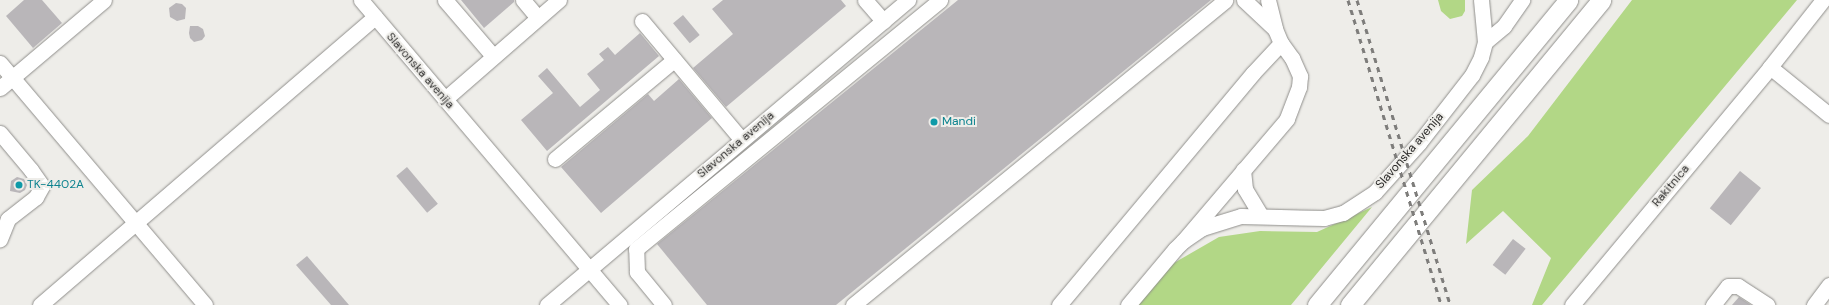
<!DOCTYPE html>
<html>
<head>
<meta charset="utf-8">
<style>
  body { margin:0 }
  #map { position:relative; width:1829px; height:305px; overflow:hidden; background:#eeede9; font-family:"DM Sans",sans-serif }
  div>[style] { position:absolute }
  .green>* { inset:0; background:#b2d786 }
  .building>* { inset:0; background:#b9b6b9; transform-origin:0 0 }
  .roads { filter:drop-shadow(0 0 1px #8f8e8b) drop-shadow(0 0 1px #8f8e8b) }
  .minor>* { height:15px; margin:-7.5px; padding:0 7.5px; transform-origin:7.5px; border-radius:7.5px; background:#fff }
  .major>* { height:19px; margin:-9.5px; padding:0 9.5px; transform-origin:9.5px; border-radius:9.5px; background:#fff }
  .rail>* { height:3px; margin-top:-1.5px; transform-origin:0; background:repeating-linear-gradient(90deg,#7e7d7b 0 5px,transparent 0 10px) }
  .dots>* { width:11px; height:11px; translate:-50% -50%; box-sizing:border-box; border:2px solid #eeede9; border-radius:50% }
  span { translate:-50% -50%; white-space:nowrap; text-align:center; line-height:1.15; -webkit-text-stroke:4px #eeede9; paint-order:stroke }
  .street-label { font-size:12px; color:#2d2c2b }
  .culture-label { font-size:12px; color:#0d838f }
  .left { translate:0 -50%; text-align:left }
</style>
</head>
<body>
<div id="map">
  <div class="green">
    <div style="clip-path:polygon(1438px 0,1465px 0,1465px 11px,1462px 16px,1450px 19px,1441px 11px)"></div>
    <div style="clip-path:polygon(1632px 0,1797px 0,1542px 305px,1532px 305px,1551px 258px,1503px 211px,1466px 244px,1472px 190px,1528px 136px)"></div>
    <div style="clip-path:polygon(1372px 207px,1291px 305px,1133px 305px,1160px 271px,1219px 237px,1260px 231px,1317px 232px)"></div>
  </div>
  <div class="building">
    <div style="clip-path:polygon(24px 0,42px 0,62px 23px,33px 48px,6px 16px)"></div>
    <div style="clip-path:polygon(461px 0,514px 0,514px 2px,484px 28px)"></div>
    <div style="clip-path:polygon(723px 0,841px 0,846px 6px,726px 107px,693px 68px,733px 34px,712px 9px)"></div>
    <div style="clip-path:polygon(958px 0,1211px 0,836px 305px,707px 305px,657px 244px)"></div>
    <div style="clip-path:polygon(176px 3px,182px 4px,186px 8px,185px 19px,177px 21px,170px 17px,169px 8px)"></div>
    <div style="left:683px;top:15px;width:26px;height:13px;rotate:50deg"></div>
    <div style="clip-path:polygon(190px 26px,198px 26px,203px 29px,205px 36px,202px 40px,194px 42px,190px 38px,189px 33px)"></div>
    <div style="clip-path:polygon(640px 33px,659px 56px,547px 151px,521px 120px,553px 93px,538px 76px,547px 68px,580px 107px,600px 90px,587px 74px,604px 60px,599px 54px,608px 47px,615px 55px)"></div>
    <div style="clip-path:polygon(679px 79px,712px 118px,601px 213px,561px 167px,648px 94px,654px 101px)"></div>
    <div style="left:407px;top:167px;width:48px;height:14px;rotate:50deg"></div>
    <div style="left:1740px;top:171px;width:27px;height:48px;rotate:39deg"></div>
    <div style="clip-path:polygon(17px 177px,24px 179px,27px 185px,25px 190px,20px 193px,10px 191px,11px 181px)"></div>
    <div style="left:1513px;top:239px;width:16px;height:33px;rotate:38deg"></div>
    <div style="clip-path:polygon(307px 256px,349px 305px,331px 305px,296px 265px)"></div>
    <div style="clip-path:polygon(1739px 297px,1751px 305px,1732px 305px)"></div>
  </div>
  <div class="roads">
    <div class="minor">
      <div style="left:361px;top:0;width:400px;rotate:49.7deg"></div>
      <div style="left:445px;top:0;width:74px;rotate:49.4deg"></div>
      <div style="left:523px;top:0;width:23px;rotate:50deg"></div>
      <div style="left:865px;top:0;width:28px;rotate:49deg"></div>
      <div style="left:1244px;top:0;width:42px;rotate:43.1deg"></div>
      <div style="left:1275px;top:29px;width:15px;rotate:67deg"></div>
      <div style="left:1268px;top:0;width:30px;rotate:76deg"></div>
      <div style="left:642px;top:21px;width:155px;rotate:50deg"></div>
      <div style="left:1485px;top:42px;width:25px;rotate:-40deg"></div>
      <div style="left:1504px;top:26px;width:32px;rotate:-55deg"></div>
      <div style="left:0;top:63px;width:317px;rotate:49.7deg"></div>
      <div style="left:1770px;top:67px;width:76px;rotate:39.1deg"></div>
      <div style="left:0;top:88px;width:136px;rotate:-40.2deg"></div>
      <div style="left:445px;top:99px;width:151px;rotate:-41deg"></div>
      <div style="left:0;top:133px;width:48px;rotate:50deg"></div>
      <div style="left:31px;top:170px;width:19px;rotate:55deg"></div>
      <div style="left:42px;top:186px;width:13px;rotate:119deg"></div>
      <div style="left:36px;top:197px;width:36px;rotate:142deg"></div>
      <div style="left:8px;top:219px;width:22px;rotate:112deg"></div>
      <div style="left:555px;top:159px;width:155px;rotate:-39.8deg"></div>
      <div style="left:1243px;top:170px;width:19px;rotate:84deg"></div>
      <div style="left:1245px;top:189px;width:31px;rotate:59deg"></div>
      <div style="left:40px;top:305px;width:442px;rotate:-40.7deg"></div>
      <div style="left:547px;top:305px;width:473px;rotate:-40.2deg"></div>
      <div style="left:664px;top:305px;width:43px;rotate:-129.3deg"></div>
      <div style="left:637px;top:272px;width:23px;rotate:-92deg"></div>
      <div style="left:636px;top:249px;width:393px;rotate:-39.3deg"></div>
      <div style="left:853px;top:305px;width:481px;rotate:-39.3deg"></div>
      <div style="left:1059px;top:305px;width:302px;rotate:-50.1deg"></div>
      <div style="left:1253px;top:73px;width:41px;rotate:-47deg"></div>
      <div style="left:1281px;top:43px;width:19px;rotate:54deg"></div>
      <div style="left:1292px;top:58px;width:20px;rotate:66deg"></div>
      <div style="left:1300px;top:76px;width:11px;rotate:95deg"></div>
      <div style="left:1299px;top:87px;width:34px;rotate:111deg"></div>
      <div style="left:1287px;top:119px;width:160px;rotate:130.4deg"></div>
      <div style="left:1128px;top:305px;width:73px;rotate:-50deg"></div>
      <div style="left:1175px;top:249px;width:11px;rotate:-45deg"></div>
      <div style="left:1183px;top:241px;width:23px;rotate:-34deg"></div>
      <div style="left:1202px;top:228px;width:41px;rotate:-17.1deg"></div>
      <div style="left:1241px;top:216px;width:83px;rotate:1.4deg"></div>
      <div style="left:1324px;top:218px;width:20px;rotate:-15deg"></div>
      <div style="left:1343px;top:213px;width:38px;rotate:-33deg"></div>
      <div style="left:1375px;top:192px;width:66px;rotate:-48.1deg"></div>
      <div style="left:1419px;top:143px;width:86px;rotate:-52.1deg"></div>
      <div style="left:1472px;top:75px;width:20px;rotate:-63deg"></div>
      <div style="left:1481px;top:57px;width:16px;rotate:-75deg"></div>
      <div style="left:1485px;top:42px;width:42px;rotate:-95.4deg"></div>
      <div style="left:1572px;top:305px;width:310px;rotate:-50.2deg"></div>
      <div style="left:1770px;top:67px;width:85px;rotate:-51.7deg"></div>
      <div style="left:1713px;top:305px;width:24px;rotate:-52deg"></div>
      <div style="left:1728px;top:286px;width:10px"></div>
      <div style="left:1738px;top:286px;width:35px;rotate:33deg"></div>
      <div style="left:1814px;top:305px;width:25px;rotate:-53deg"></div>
    </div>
    <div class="major">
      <div style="left:1317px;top:305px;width:395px;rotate:-50.5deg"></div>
      <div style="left:1350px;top:305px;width:395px;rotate:-50.5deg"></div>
    </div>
  </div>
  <div class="rail">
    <div style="left:1348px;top:0;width:319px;rotate:73deg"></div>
    <div style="left:1357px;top:0;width:319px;rotate:73deg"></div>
  </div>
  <div class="dots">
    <div style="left:934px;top:122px;background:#0f9aa8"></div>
    <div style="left:19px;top:185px;background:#0f9aa8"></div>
  </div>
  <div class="street-label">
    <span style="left:420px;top:71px;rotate:49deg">Slavonska avenija</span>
    <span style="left:736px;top:145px;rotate:-40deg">Slavonska avenija</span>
    <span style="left:1410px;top:151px;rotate:-49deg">Slavonska avenija</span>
    <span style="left:1671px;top:186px;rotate:-50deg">Rakitnica</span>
  </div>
  <div class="culture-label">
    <span class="left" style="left:942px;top:122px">Mandi</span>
    <span class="left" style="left:27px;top:185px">TK-4402A</span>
  </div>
</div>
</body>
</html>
